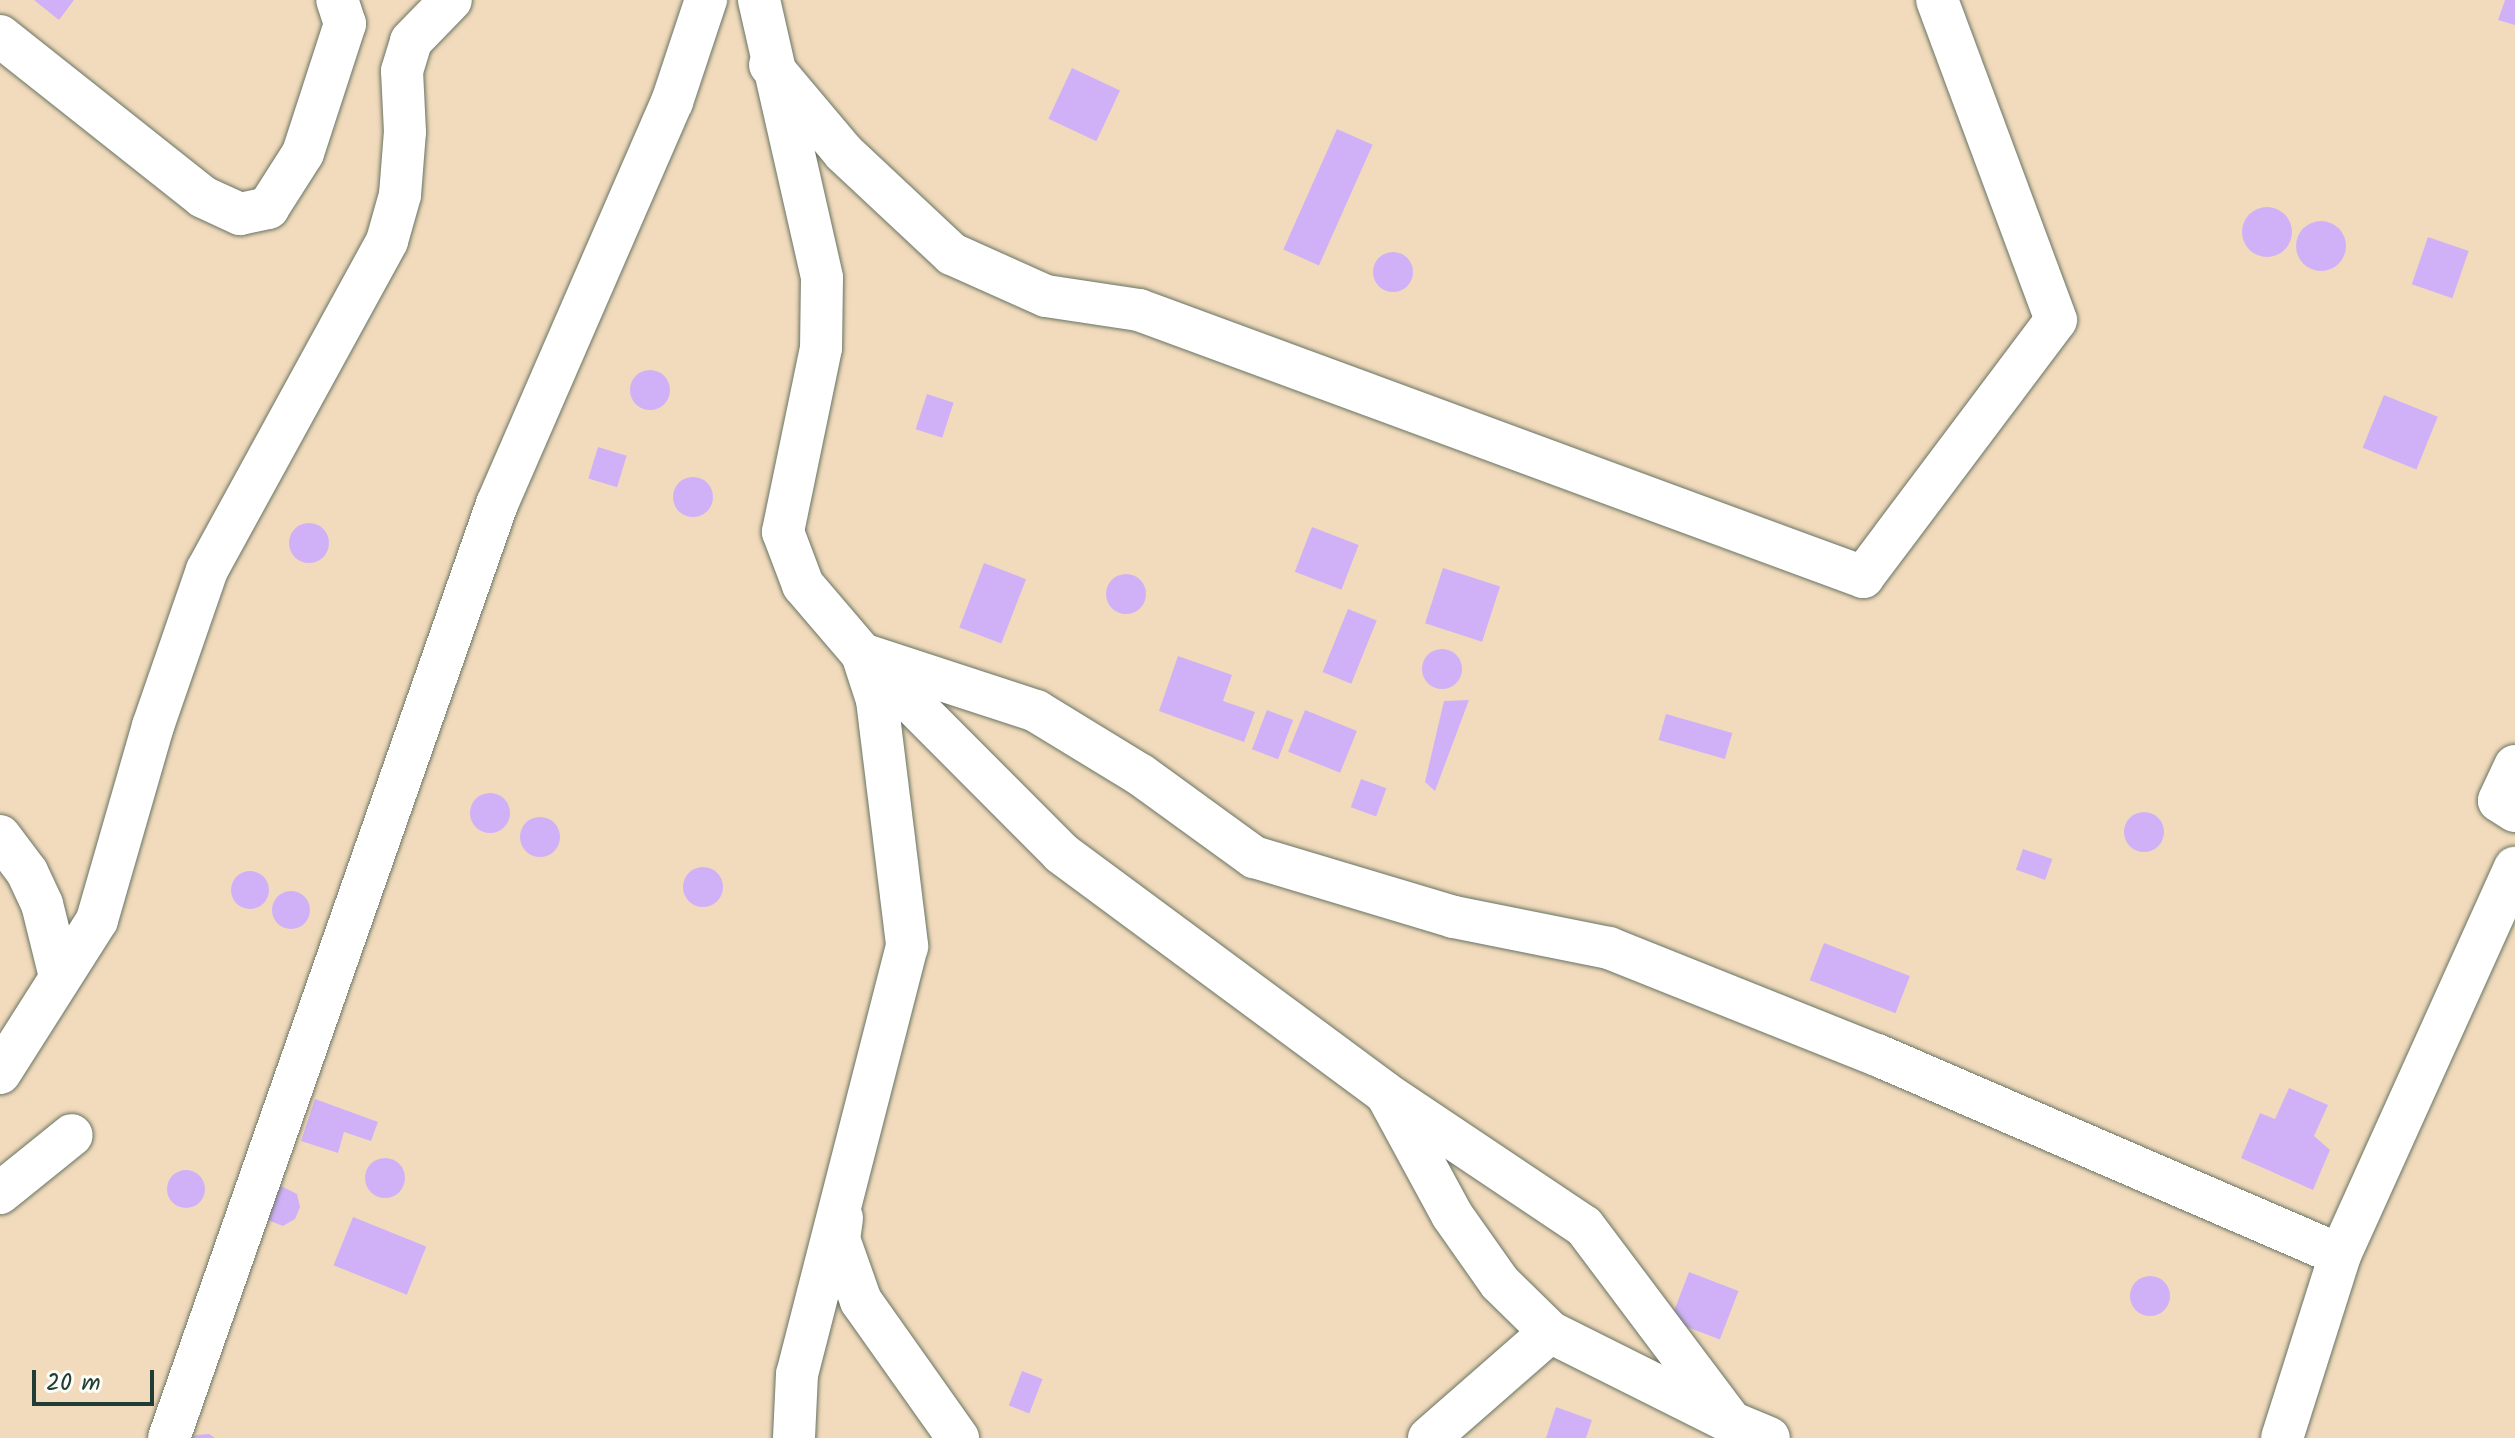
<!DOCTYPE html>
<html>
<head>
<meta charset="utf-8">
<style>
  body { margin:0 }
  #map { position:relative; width:2515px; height:1438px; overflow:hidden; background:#f2dbbc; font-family:Kalam,sans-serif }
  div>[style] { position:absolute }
  .building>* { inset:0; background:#d0b1f7; transform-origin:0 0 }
  .round { border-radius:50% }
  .roads { filter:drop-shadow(0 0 2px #697464) drop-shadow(0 0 2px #697464) }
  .minor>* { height:42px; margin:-21px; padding:0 21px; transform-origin:21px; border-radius:21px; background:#fff }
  span { translate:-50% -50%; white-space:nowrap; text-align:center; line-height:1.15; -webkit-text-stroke:8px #fdfcf7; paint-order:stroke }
  .scale { position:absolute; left:32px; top:1370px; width:122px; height:36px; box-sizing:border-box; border:4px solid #1f3d34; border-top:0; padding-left:10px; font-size:24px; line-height:28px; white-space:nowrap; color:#1f3d34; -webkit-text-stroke:6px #fdfcf7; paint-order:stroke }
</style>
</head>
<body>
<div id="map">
  <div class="building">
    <div style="clip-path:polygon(34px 0,74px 0,59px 20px)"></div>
    <div style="clip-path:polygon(2505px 0,2515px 0,2515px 25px,2498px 20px)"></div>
    <div style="left:1072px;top:68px;width:53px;height:56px;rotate:25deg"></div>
    <div style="left:1337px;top:129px;width:39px;height:132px;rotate:24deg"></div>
    <div class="round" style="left:2242px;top:207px;width:50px;height:50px"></div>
    <div class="round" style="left:2296px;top:221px;width:50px;height:50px"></div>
    <div style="left:2428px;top:237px;width:43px;height:50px;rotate:19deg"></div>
    <div class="round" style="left:1373px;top:252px;width:40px;height:40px"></div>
    <div class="round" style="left:630px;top:370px;width:40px;height:40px"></div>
    <div style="left:927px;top:394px;width:28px;height:37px;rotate:18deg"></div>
    <div style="left:2384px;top:395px;width:58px;height:57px;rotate:22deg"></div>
    <div style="left:598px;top:447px;width:30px;height:33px;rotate:17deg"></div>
    <div class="round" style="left:673px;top:477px;width:40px;height:40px"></div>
    <div class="round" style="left:289px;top:523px;width:40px;height:40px"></div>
    <div style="left:1312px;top:527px;width:50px;height:48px;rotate:21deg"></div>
    <div style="left:984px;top:563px;width:45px;height:69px;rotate:21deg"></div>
    <div style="left:1443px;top:568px;width:60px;height:58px;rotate:18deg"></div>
    <div class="round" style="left:1106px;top:574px;width:40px;height:40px"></div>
    <div style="left:1348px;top:609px;width:31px;height:68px;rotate:22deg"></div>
    <div class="round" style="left:1422px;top:649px;width:40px;height:40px"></div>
    <div style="clip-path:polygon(1178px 656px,1232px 675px,1223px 701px,1255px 712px,1244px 742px,1159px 711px)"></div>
    <div style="clip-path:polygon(1469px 700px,1435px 791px,1425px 782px,1444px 701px)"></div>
    <div style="left:1267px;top:710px;width:28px;height:42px;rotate:21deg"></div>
    <div style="left:1305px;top:710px;width:56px;height:45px;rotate:22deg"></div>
    <div style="left:1666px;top:714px;width:69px;height:27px;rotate:16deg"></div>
    <div style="left:1361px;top:779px;width:27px;height:30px;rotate:20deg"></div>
    <div class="round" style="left:470px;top:793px;width:40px;height:40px"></div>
    <div class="round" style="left:2124px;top:812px;width:40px;height:40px"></div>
    <div class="round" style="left:520px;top:817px;width:40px;height:40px"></div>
    <div style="left:2023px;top:849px;width:31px;height:22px;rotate:19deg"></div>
    <div class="round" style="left:683px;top:867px;width:40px;height:40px"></div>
    <div class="round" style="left:231px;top:871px;width:38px;height:38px"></div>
    <div class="round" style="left:272px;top:891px;width:38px;height:38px"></div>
    <div style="left:1824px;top:943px;width:92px;height:40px;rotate:21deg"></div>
    <div style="clip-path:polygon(2289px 1088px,2328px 1105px,2314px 1136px,2330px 1150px,2313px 1190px,2241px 1158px,2260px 1113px,2275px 1119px)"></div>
    <div style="clip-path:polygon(315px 1099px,378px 1122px,371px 1141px,344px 1132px,338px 1153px,301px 1141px)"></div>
    <div class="round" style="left:365px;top:1158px;width:40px;height:40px"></div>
    <div class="round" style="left:167px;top:1170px;width:38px;height:38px"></div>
    <div style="clip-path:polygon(279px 1185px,297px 1194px,300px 1207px,295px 1219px,283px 1226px,265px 1219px)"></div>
    <div style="left:353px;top:1217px;width:79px;height:52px;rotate:22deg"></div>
    <div style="left:1689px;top:1272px;width:53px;height:52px;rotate:21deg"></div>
    <div class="round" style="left:2130px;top:1276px;width:40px;height:40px"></div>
    <div style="left:1022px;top:1371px;width:22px;height:37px;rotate:21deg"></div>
    <div style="clip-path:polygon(1556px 1407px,1592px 1420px,1586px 1438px,1546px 1438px)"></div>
    <div style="clip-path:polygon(209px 1434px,215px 1438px,191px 1438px,196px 1435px)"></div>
  </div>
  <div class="roads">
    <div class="minor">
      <div style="left:759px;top:0;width:285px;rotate:77.2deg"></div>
      <div style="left:822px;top:278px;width:70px;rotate:90.8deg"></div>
      <div style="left:821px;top:348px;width:188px;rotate:101.7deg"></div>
      <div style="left:783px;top:532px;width:57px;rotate:69.3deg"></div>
      <div style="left:803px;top:585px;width:91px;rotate:49.5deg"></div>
      <div style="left:862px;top:654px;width:48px;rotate:71.9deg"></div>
      <div style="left:877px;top:700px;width:248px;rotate:83deg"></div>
      <div style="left:907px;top:946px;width:442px;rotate:104.4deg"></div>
      <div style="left:797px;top:1374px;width:64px;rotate:92.7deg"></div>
      <div style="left:0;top:36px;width:259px;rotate:38.4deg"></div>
      <div style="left:203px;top:197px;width:41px;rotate:24.7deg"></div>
      <div style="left:240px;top:214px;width:29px;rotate:-12deg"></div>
      <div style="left:268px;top:208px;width:65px;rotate:-57.5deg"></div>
      <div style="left:303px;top:153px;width:136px;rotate:-72deg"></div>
      <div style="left:345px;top:24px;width:25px;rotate:-108deg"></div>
      <div style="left:770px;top:65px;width:115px;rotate:49.9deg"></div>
      <div style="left:844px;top:153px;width:148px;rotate:43.1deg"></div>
      <div style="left:952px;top:254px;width:103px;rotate:24.1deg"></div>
      <div style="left:1046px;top:296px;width:94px;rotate:8.6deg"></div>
      <div style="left:1139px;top:310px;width:772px;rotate:20.24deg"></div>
      <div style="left:1863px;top:577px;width:321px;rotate:-53.1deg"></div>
      <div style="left:2056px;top:320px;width:341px;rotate:-110.4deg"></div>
      <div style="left:862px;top:654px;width:183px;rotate:18.1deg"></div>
      <div style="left:1036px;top:711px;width:123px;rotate:31.4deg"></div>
      <div style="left:1141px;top:775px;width:140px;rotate:36deg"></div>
      <div style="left:1254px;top:857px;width:209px;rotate:16.7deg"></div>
      <div style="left:1454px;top:917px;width:158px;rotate:11.3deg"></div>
      <div style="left:1609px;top:948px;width:289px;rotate:21.8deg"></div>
      <div style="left:1877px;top:1055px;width:504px;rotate:23.36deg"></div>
      <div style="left:869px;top:660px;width:272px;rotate:45.1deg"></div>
      <div style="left:1061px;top:853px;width:403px;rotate:36.5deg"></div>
      <div style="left:1385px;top:1093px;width:239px;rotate:33.8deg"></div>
      <div style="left:1584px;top:1226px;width:245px;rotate:53.1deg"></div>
      <div style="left:1731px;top:1422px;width:41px;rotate:22.8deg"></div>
      <div style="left:2515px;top:766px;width:38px;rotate:115deg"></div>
      <div style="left:2499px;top:801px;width:19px;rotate:32deg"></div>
      <div style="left:0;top:836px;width:45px;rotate:53.1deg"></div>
      <div style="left:27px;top:872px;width:35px;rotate:65deg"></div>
      <div style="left:42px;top:904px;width:75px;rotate:76.1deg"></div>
      <div style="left:0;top:1073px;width:181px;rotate:-57.6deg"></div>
      <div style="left:97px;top:920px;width:202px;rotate:-73.9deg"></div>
      <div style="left:153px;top:726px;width:165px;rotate:-70.9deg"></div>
      <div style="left:207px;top:570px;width:375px;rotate:-61.3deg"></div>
      <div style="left:387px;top:241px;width:48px;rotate:-74.2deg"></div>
      <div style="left:400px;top:195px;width:63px;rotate:-85.5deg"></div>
      <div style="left:405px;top:132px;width:61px;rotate:-92.8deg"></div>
      <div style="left:402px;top:71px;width:31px;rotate:-73deg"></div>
      <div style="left:411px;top:41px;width:57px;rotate:-45.7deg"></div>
      <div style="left:1388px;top:1097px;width:134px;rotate:61.5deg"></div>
      <div style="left:1452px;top:1215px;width:83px;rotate:54.8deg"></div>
      <div style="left:1500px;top:1283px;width:70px;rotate:44.4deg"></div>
      <div style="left:1550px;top:1332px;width:195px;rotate:26.6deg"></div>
      <div style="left:0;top:1193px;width:92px;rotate:-38.9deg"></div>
      <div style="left:842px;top:1218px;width:21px;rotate:98deg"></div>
      <div style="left:839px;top:1239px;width:66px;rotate:70.5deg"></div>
      <div style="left:861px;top:1301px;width:168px;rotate:54.7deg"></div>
      <div style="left:169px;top:1438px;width:990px;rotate:-70.65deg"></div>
      <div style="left:497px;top:504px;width:438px;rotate:-66.5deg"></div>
      <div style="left:672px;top:102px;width:108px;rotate:-71.6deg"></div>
      <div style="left:1429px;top:1438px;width:161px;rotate:-41.2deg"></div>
      <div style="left:2282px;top:1438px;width:192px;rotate:-72.4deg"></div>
      <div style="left:2340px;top:1255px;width:425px;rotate:-65.7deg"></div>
    </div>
  </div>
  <div class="scale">20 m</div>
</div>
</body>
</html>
